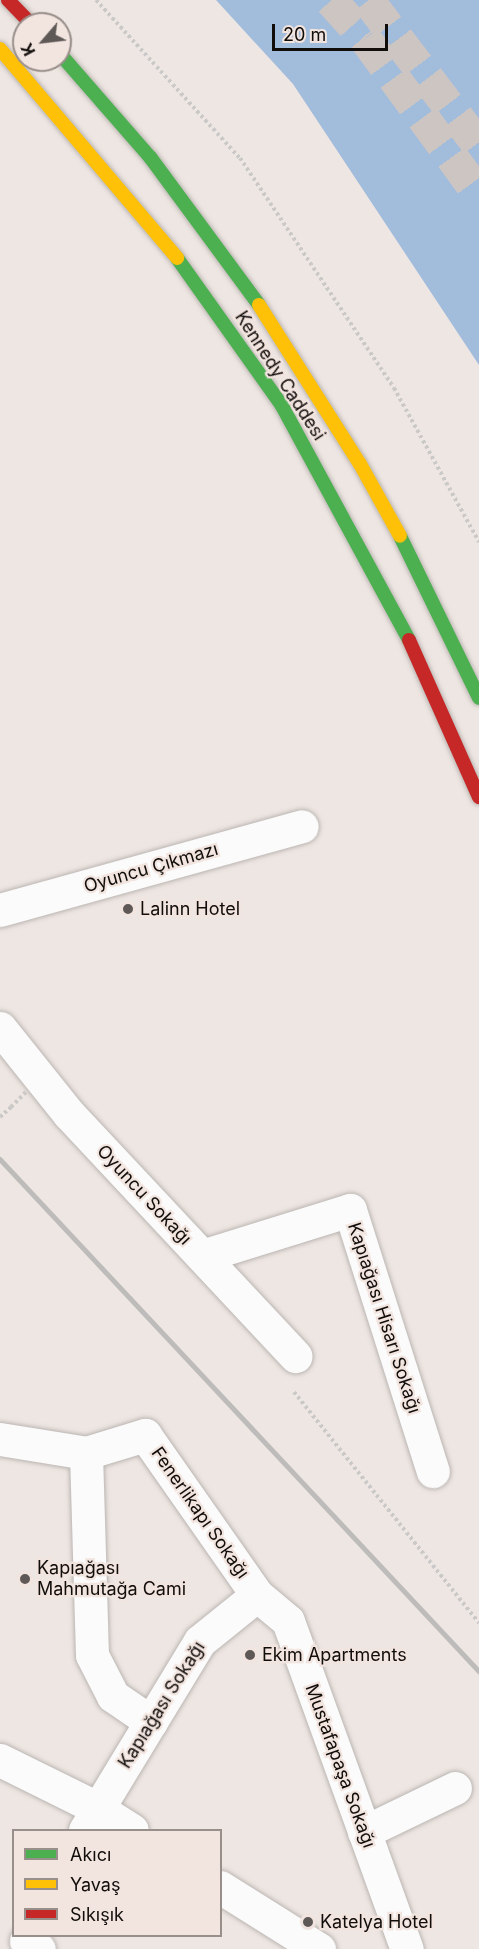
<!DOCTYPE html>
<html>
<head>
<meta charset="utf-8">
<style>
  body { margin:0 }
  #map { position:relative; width:479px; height:1949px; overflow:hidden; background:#eee6e2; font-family:Inter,sans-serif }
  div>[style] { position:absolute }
  .water>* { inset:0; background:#a2bcdc }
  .highway-tunnel>* { height:33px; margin-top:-16.5px; transform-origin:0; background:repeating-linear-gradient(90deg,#cdc5c2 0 33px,transparent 0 49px) }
  .path>* { height:4px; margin-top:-2px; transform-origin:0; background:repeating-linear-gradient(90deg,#cbc9c8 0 3px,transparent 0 6px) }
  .roads { filter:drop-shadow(0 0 2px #bbb6b3) drop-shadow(0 0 2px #bbb6b3) }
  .street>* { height:33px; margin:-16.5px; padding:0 16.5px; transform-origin:16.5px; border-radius:16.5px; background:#fcfbfb }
  .fast>* { height:14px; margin:-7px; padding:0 7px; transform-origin:7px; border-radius:7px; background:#4caf50 }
  .slow>* { height:14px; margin:-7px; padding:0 7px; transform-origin:7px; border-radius:7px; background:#ffc107 }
  .jam>* { height:14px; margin:-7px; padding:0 7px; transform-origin:7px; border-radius:7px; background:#c62828 }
  .rail>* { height:4.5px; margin:-2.25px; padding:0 2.25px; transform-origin:2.25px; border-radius:2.25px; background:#bebcba }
  .path-bridge>* { height:4px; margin-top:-2px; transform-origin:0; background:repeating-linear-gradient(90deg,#cbc9c8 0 3px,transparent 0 6px) }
  .dots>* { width:16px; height:16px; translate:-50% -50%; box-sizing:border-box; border:3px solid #f2e4de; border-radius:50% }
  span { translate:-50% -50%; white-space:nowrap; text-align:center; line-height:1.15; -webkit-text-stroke:4.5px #f2e4de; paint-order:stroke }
  .street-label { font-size:18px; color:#110d0b }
  .poi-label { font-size:18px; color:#110d0b }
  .left { translate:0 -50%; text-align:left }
  .legend { position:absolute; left:12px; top:1829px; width:210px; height:108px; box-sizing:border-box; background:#f2e4de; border:2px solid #988e8a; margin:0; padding:8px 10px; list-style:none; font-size:18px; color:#110d0b }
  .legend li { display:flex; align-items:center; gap:12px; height:30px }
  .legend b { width:30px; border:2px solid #988e8a }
  .north { position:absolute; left:12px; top:12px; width:60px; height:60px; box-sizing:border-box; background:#f2e4de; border:2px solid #988e8a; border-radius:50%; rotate:242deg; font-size:16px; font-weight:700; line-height:24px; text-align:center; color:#110d0b }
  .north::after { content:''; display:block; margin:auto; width:21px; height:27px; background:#5e5956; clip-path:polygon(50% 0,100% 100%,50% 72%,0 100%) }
  .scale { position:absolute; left:272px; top:24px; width:116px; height:27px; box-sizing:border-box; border:3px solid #110d0b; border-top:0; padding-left:8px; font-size:18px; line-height:21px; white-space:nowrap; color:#110d0b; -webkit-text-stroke:4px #f2e4de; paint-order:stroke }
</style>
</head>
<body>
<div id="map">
  <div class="water">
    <div style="clip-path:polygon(216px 0,479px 0,479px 365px,293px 84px)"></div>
  </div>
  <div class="highway-tunnel">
    <div style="left:331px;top:0;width:51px;rotate:48.2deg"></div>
    <div style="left:365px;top:38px;width:193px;rotate:53.8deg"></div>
    <div style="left:368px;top:0;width:183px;rotate:52.6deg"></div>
  </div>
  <div class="path">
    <div style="left:96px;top:0;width:214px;rotate:47.7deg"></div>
    <div style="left:240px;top:158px;width:277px;rotate:56.2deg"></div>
    <div style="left:394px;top:388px;width:176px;rotate:61.1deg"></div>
    <div style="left:0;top:1117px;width:15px;rotate:-42deg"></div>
    <div style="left:294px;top:1392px;width:296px;rotate:51.3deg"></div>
  </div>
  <div class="roads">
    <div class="street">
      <div style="left:0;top:910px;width:313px;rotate:-15.5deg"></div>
      <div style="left:0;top:1028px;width:109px;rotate:51.3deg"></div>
      <div style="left:68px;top:1113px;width:333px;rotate:46.9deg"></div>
      <div style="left:202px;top:1256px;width:155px;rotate:-17.3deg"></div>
      <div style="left:350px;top:1210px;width:274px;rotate:72.4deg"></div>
      <div style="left:0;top:1439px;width:87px;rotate:9.2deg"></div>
      <div style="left:86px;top:1453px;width:62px;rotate:-17deg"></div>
      <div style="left:145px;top:1435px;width:195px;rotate:55deg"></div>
      <div style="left:257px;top:1595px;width:40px;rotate:40deg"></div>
      <div style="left:288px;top:1621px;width:349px;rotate:70.1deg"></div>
      <div style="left:86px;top:1453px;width:202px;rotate:88.3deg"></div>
      <div style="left:92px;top:1655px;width:46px;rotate:62.9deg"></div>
      <div style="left:113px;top:1696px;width:46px;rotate:34.4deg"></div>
      <div style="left:0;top:1760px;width:108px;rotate:26.3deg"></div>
      <div style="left:97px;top:1808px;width:41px;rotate:32.2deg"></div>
      <div style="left:85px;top:1830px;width:221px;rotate:-58.7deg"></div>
      <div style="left:200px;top:1641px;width:73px;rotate:-38.9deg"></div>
      <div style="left:364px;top:1832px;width:101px;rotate:-25.8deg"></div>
      <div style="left:220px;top:1887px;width:117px;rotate:32.1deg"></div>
      <div style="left:26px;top:1941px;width:15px;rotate:32deg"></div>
    </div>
    <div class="fast">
      <div style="left:60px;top:54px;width:137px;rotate:48.9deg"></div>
      <div style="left:150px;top:157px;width:184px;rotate:53.6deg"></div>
      <div style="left:177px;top:258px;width:181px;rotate:54.6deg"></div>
      <div style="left:282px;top:406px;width:266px;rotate:61.5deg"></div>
      <div style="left:400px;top:536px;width:180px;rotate:64deg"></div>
    </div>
    <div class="slow">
      <div style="left:0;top:49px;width:274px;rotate:49.7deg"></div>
      <div style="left:259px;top:305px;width:188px;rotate:57.6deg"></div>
      <div style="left:360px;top:464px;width:82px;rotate:60.9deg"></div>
    </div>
    <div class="jam">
      <div style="left:8px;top:0;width:33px;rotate:46deg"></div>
      <div style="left:409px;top:640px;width:172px;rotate:66deg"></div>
    </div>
  </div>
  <div class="rail">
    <div style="left:0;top:1159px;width:701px;rotate:46.91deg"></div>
  </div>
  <div class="path-bridge">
    <div style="left:11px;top:1107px;width:24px;rotate:-45deg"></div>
  </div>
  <div class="dots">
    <div style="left:128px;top:909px;background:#5e5956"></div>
    <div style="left:25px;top:1579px;background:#5e5956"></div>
    <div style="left:250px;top:1655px;background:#5e5956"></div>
    <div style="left:308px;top:1922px;background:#5e5956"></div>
  </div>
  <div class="street-label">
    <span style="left:280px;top:376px;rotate:57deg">Kennedy Caddesi</span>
    <span style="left:151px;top:868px;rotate:-16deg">Oyuncu Çıkmazı</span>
    <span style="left:144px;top:1195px;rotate:47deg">Oyuncu Sokağı</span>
    <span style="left:384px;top:1318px;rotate:72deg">Kapıağası Hisarı Sokağı</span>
    <span style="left:200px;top:1513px;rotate:55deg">Fenerlikapı Sokağı</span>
    <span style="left:162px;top:1705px;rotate:-58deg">Kapıağası Sokağı</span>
    <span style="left:340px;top:1766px;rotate:70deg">Mustafapaşa Sokağı</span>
  </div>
  <div class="poi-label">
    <span class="left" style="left:140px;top:909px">Lalinn Hotel</span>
    <span class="left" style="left:37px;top:1579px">Kapıağası<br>Mahmutağa Cami</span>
    <span class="left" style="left:262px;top:1655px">Ekim Apartments</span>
    <span class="left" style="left:320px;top:1922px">Katelya Hotel</span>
  </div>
  <ul class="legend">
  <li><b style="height:8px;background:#4caf50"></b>Akıcı</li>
  <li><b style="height:8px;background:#ffc107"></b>Yavaş</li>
  <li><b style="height:8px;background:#c62828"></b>Sıkışık</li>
  </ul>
  <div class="north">K</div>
  <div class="scale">20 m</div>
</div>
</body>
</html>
